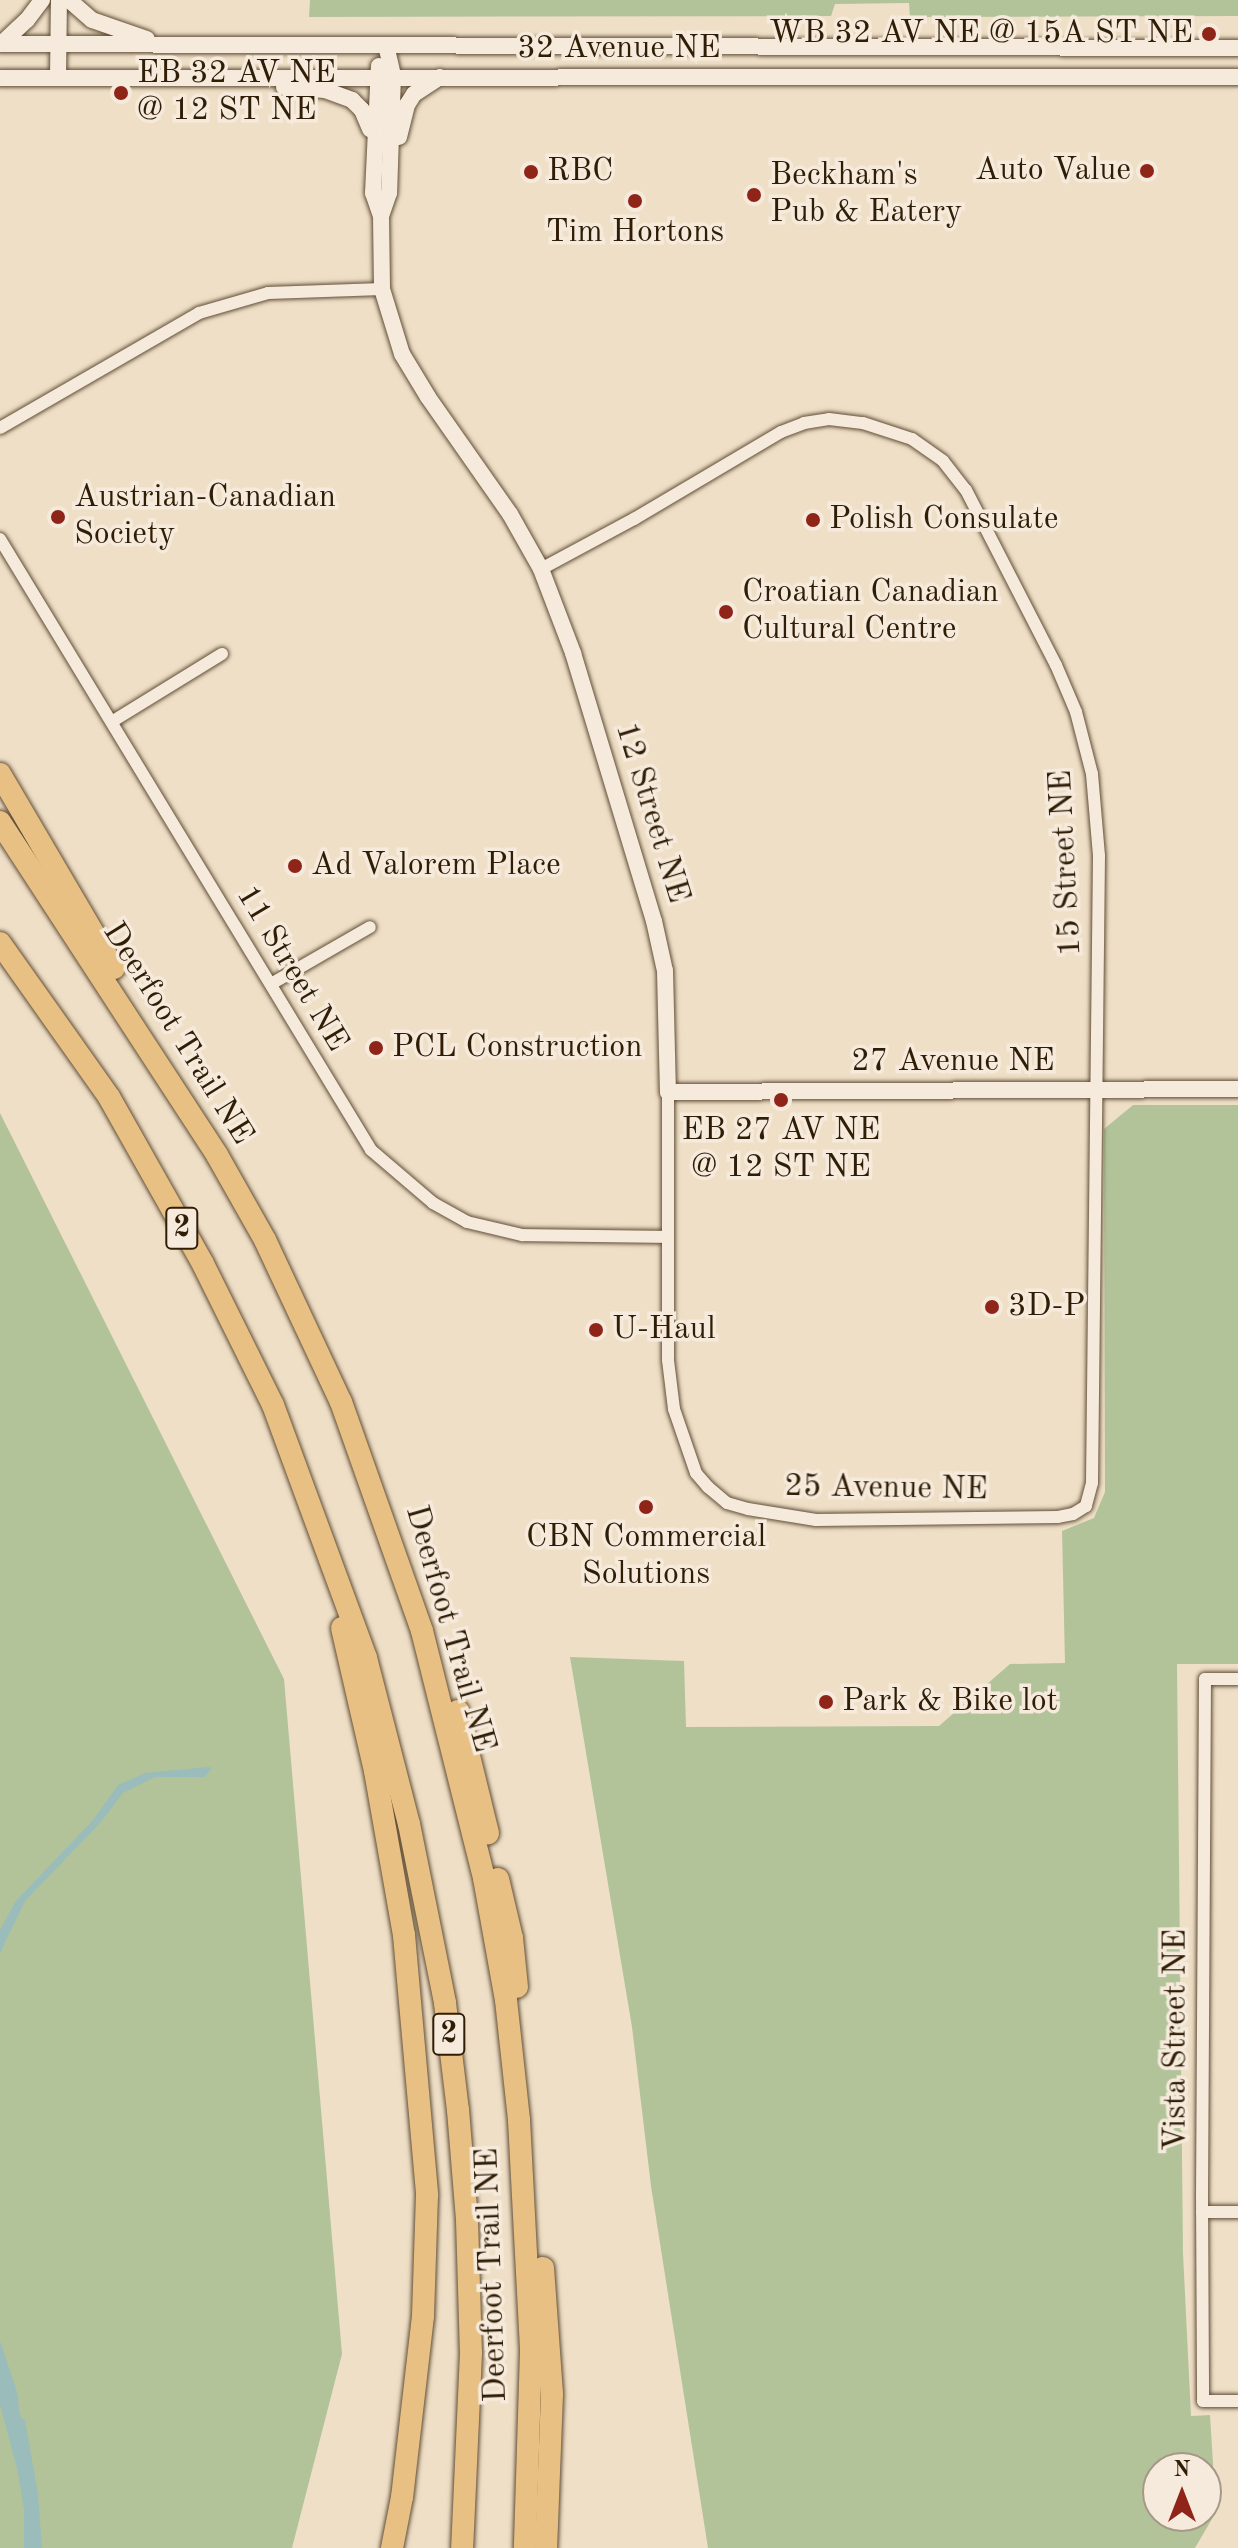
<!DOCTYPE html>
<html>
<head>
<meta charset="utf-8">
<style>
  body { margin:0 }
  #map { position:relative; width:1238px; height:2548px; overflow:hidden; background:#efdfc7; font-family:"Old Standard TT",serif }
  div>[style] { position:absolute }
  .green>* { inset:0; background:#b2c39a }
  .water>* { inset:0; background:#9abcba }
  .roads { filter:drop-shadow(0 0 2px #604e36) drop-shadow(0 0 2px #604e36) }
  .street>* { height:12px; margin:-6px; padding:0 6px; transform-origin:6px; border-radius:6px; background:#f5eadb }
  .secondary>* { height:16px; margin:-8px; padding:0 8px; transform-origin:8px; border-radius:8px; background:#f5eadb }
  .highway>* { height:22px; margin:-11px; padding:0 11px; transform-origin:11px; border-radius:11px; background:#e8c084 }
  .dots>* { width:22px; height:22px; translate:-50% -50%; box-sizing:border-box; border:4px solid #f5eadb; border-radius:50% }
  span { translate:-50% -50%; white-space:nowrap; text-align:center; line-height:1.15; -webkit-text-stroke:7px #f5eadb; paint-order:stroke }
  .shield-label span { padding:2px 6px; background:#f5eadb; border:2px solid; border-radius:6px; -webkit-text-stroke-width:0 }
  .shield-label { font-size:30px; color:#301d06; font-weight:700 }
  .poi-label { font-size:32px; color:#301d06 }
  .right { translate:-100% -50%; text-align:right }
  .left { translate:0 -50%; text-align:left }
  .street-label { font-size:32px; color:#301d06 }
  .north { position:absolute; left:1142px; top:2452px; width:80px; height:80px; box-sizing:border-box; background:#f5eadb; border:2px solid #a69886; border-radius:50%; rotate:0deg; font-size:22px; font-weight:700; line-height:32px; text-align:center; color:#301d06 }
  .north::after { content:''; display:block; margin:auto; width:28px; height:36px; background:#8f2418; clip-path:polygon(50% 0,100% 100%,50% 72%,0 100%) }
</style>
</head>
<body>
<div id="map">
  <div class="green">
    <div style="clip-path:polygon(310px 0,1238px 0,1238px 16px,910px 17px,909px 3px,835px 4px,831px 16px,309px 17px)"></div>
    <div style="clip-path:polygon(evenodd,1133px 1105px,1238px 1105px,1238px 1664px,1177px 1664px,1183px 2253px,1191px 2416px,1210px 2415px,1216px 2512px,1195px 2548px,708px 2548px,651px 2186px,632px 2027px,570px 1657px,684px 1661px,686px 1727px,939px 1726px,1010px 1664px,1065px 1663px,1062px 1531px,1094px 1518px,1105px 1492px,1104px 1129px,1133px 1105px,1158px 2468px,1206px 2468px,1206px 2516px,1158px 2516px,1158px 2468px)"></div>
    <div style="clip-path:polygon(0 1113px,284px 1679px,342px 2354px,292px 2548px,0 2548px)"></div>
  </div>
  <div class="water">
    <div style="clip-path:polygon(208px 1767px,212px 1768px,205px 1777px,155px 1777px,123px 1793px,101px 1822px,25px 1901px,0 1953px,0 1930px,15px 1902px,93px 1820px,118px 1785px,145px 1773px)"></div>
    <div style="clip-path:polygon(0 2341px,17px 2392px,20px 2416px,25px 2420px,38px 2494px,42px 2548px,24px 2548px,24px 2509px,17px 2468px,0 2405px)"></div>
  </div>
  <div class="roads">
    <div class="street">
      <div style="left:0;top:428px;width:230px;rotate:-30deg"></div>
      <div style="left:199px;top:313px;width:72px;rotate:-16.2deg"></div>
      <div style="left:268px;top:293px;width:114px;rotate:-2deg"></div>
      <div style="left:0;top:539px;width:715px;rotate:58.73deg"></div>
      <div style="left:371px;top:1150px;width:82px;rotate:40.5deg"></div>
      <div style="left:433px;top:1203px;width:39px;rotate:29deg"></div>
      <div style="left:467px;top:1222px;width:57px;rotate:13.3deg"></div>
      <div style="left:522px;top:1235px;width:146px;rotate:0.8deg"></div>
      <div style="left:541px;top:569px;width:106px;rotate:-28.3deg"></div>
      <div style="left:634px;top:519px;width:171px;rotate:-30.6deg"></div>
      <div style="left:781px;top:432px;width:25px;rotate:-21deg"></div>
      <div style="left:804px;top:423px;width:25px;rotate:-9deg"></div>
      <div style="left:829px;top:419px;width:34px;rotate:7deg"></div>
      <div style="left:863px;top:423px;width:52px;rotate:18.1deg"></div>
      <div style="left:912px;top:439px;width:38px;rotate:35deg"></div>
      <div style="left:943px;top:461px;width:37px;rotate:52deg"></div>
      <div style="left:966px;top:490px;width:197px;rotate:62.8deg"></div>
      <div style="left:1056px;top:665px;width:51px;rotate:66.9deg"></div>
      <div style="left:1076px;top:712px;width:64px;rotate:75.5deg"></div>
      <div style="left:1092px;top:774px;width:82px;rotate:85.1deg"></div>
      <div style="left:1099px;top:856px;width:627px;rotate:90.64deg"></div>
      <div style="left:1092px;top:1483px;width:24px;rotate:105deg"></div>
      <div style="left:1086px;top:1506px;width:15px;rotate:148deg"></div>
      <div style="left:1073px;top:1514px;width:15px;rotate:169deg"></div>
      <div style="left:1058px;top:1517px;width:242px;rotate:179.3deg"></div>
      <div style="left:816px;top:1520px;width:69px;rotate:-170.8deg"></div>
      <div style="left:748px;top:1509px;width:22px;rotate:-164deg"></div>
      <div style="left:727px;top:1503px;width:25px;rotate:-140deg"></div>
      <div style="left:708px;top:1487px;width:18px;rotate:-131deg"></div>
      <div style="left:696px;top:1473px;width:68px;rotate:-109deg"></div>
      <div style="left:674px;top:1409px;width:49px;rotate:-97deg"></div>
      <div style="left:668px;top:1360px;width:268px;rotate:-90deg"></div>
      <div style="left:113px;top:721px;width:128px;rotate:-31.6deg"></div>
      <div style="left:271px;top:984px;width:114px;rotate:-29.9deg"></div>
      <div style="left:1238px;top:1679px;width:33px;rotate:180deg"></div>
      <div style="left:1205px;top:1679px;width:516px;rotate:90.33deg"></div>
      <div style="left:1202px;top:2195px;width:206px;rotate:89.7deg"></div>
      <div style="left:1203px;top:2401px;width:35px"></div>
      <div style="left:1202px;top:2212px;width:36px"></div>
    </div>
    <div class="secondary">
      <div style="left:69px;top:0;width:30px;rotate:41deg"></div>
      <div style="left:92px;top:20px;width:58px;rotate:19.1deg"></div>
      <div style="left:0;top:44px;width:1238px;rotate:0.19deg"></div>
      <div style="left:1px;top:44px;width:35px;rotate:-43deg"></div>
      <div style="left:27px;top:20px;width:25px;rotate:-53deg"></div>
      <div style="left:386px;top:45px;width:31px;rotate:77deg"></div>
      <div style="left:393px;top:75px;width:118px;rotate:91.9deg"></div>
      <div style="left:389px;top:193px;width:24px;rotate:109deg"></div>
      <div style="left:381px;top:216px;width:73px;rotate:89.2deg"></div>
      <div style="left:382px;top:289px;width:68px;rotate:72.9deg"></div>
      <div style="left:402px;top:354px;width:50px;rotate:58.8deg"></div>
      <div style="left:428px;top:397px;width:143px;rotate:55deg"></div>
      <div style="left:510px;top:514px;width:63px;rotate:60.6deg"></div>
      <div style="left:541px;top:569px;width:90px;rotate:69.1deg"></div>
      <div style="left:573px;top:653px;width:280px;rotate:73.2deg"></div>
      <div style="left:654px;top:921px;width:51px;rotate:77.6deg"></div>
      <div style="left:665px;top:971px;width:121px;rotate:88.6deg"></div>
      <div style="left:668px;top:1092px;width:570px;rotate:-0.3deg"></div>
      <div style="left:379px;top:66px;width:127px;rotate:92.7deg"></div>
      <div style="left:373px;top:193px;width:24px;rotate:71deg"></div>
      <div style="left:0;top:78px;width:1238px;rotate:-0.05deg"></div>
      <div style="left:58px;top:78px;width:78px;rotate:-89.3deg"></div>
      <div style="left:284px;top:87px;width:41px;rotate:4.2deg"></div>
      <div style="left:325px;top:90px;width:29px;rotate:20deg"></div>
      <div style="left:352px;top:100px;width:14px;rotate:45deg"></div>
      <div style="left:362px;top:110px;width:21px;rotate:67deg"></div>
      <div style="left:399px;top:137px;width:33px;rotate:-76deg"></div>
      <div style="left:407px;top:105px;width:13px;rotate:-58deg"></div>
      <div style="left:414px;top:94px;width:31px;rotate:-33deg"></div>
    </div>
    <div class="highway">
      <div style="left:0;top:774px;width:225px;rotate:59.6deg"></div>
      <div style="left:0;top:822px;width:397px;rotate:56.9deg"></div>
      <div style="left:217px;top:1155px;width:98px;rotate:60.5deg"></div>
      <div style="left:265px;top:1240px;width:179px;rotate:64.9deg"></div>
      <div style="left:341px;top:1402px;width:243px;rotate:70.5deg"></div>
      <div style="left:422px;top:1631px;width:255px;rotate:75.9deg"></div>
      <div style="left:484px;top:1878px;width:124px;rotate:79.8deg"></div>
      <div style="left:506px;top:2000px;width:121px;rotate:83.8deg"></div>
      <div style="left:519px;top:2120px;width:232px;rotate:87deg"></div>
      <div style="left:531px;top:2352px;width:196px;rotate:91.8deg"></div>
      <div style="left:0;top:943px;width:189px;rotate:54.7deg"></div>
      <div style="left:109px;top:1097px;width:192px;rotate:60.6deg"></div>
      <div style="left:203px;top:1264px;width:157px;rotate:63.6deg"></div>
      <div style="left:273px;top:1405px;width:270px;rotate:69.8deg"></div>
      <div style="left:366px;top:1658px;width:171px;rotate:75.5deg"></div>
      <div style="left:409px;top:1824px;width:183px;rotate:78.6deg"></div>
      <div style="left:445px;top:2003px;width:108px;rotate:83.1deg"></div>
      <div style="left:458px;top:2110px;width:110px;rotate:85.3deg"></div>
      <div style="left:467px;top:2220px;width:133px;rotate:88.3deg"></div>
      <div style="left:471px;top:2353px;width:195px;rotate:92.6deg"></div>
      <div style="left:342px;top:1628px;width:147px;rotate:77deg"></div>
      <div style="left:375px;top:1771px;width:167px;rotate:80deg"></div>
      <div style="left:404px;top:1935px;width:261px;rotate:84.9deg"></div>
      <div style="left:427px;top:2195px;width:121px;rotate:91.9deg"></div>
      <div style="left:423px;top:2316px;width:182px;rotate:96.6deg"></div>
      <div style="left:402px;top:2497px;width:52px;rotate:101.1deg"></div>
      <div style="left:458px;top:1711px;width:126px;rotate:76.2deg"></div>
      <div style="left:498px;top:1879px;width:61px;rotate:76.7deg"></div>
      <div style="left:512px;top:1938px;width:49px;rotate:84.2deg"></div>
      <div style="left:543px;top:2268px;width:126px;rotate:85.9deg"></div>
      <div style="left:552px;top:2394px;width:154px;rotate:92.2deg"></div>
    </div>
  </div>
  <div class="dots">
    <div style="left:1209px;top:34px;background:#8f2418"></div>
    <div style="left:121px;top:93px;background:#8f2418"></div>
    <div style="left:1147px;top:171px;background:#8f2418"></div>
    <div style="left:531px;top:172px;background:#8f2418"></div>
    <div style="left:754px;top:195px;background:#8f2418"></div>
    <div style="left:635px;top:201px;background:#8f2418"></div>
    <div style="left:58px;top:517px;background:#8f2418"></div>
    <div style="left:813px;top:520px;background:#8f2418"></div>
    <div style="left:726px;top:612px;background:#8f2418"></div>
    <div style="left:295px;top:866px;background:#8f2418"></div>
    <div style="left:376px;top:1048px;background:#8f2418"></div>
    <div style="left:781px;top:1100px;background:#8f2418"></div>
    <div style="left:992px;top:1307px;background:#8f2418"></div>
    <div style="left:596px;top:1330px;background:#8f2418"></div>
    <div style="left:646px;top:1507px;background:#8f2418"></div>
    <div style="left:826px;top:1702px;background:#8f2418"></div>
  </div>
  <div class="shield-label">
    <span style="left:182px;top:1228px">2</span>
    <span style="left:449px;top:2034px">2</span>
  </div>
  <div class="poi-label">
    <span class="right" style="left:1193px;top:34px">WB 32 AV NE @ 15A ST NE</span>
    <span class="left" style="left:137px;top:93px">EB 32 AV NE<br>@ 12 ST NE</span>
    <span class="right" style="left:1131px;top:171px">Auto Value</span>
    <span class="left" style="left:547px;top:172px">RBC</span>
    <span class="left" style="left:770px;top:195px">Beckham's<br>Pub &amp; Eatery</span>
    <span style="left:635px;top:233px">Tim Hortons</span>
    <span class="left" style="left:74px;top:517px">Austrian-Canadian<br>Society</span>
    <span class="left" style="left:829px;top:520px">Polish Consulate</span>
    <span class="left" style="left:742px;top:612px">Croatian Canadian<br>Cultural Centre</span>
    <span class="left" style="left:311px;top:866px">Ad Valorem Place</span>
    <span class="left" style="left:392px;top:1048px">PCL Construction</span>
    <span style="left:781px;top:1150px">EB 27 AV NE<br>@ 12 ST NE</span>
    <span class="left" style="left:1008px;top:1307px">3D-P</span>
    <span class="left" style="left:612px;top:1330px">U-Haul</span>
    <span style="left:646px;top:1557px">CBN Commercial<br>Solutions</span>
    <span class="left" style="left:842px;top:1702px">Park &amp; Bike lot</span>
  </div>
  <div class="street-label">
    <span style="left:619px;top:49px">32 Avenue NE</span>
    <span style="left:651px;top:813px;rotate:73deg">12 Street NE</span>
    <span style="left:1067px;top:863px;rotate:-93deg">15 Street NE</span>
    <span style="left:291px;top:969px;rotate:59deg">11 Street NE</span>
    <span style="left:177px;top:1034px;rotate:58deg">Deerfoot Trail NE</span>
    <span style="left:953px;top:1062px">27 Avenue NE</span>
    <span style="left:886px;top:1489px;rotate:1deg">25 Avenue NE</span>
    <span style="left:449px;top:1629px;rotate:74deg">Deerfoot Trail NE</span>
    <span style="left:1177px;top:2040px;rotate:-90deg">Vista Street NE</span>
    <span style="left:493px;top:2275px;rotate:-92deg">Deerfoot Trail NE</span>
  </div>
  <div class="north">N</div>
</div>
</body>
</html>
